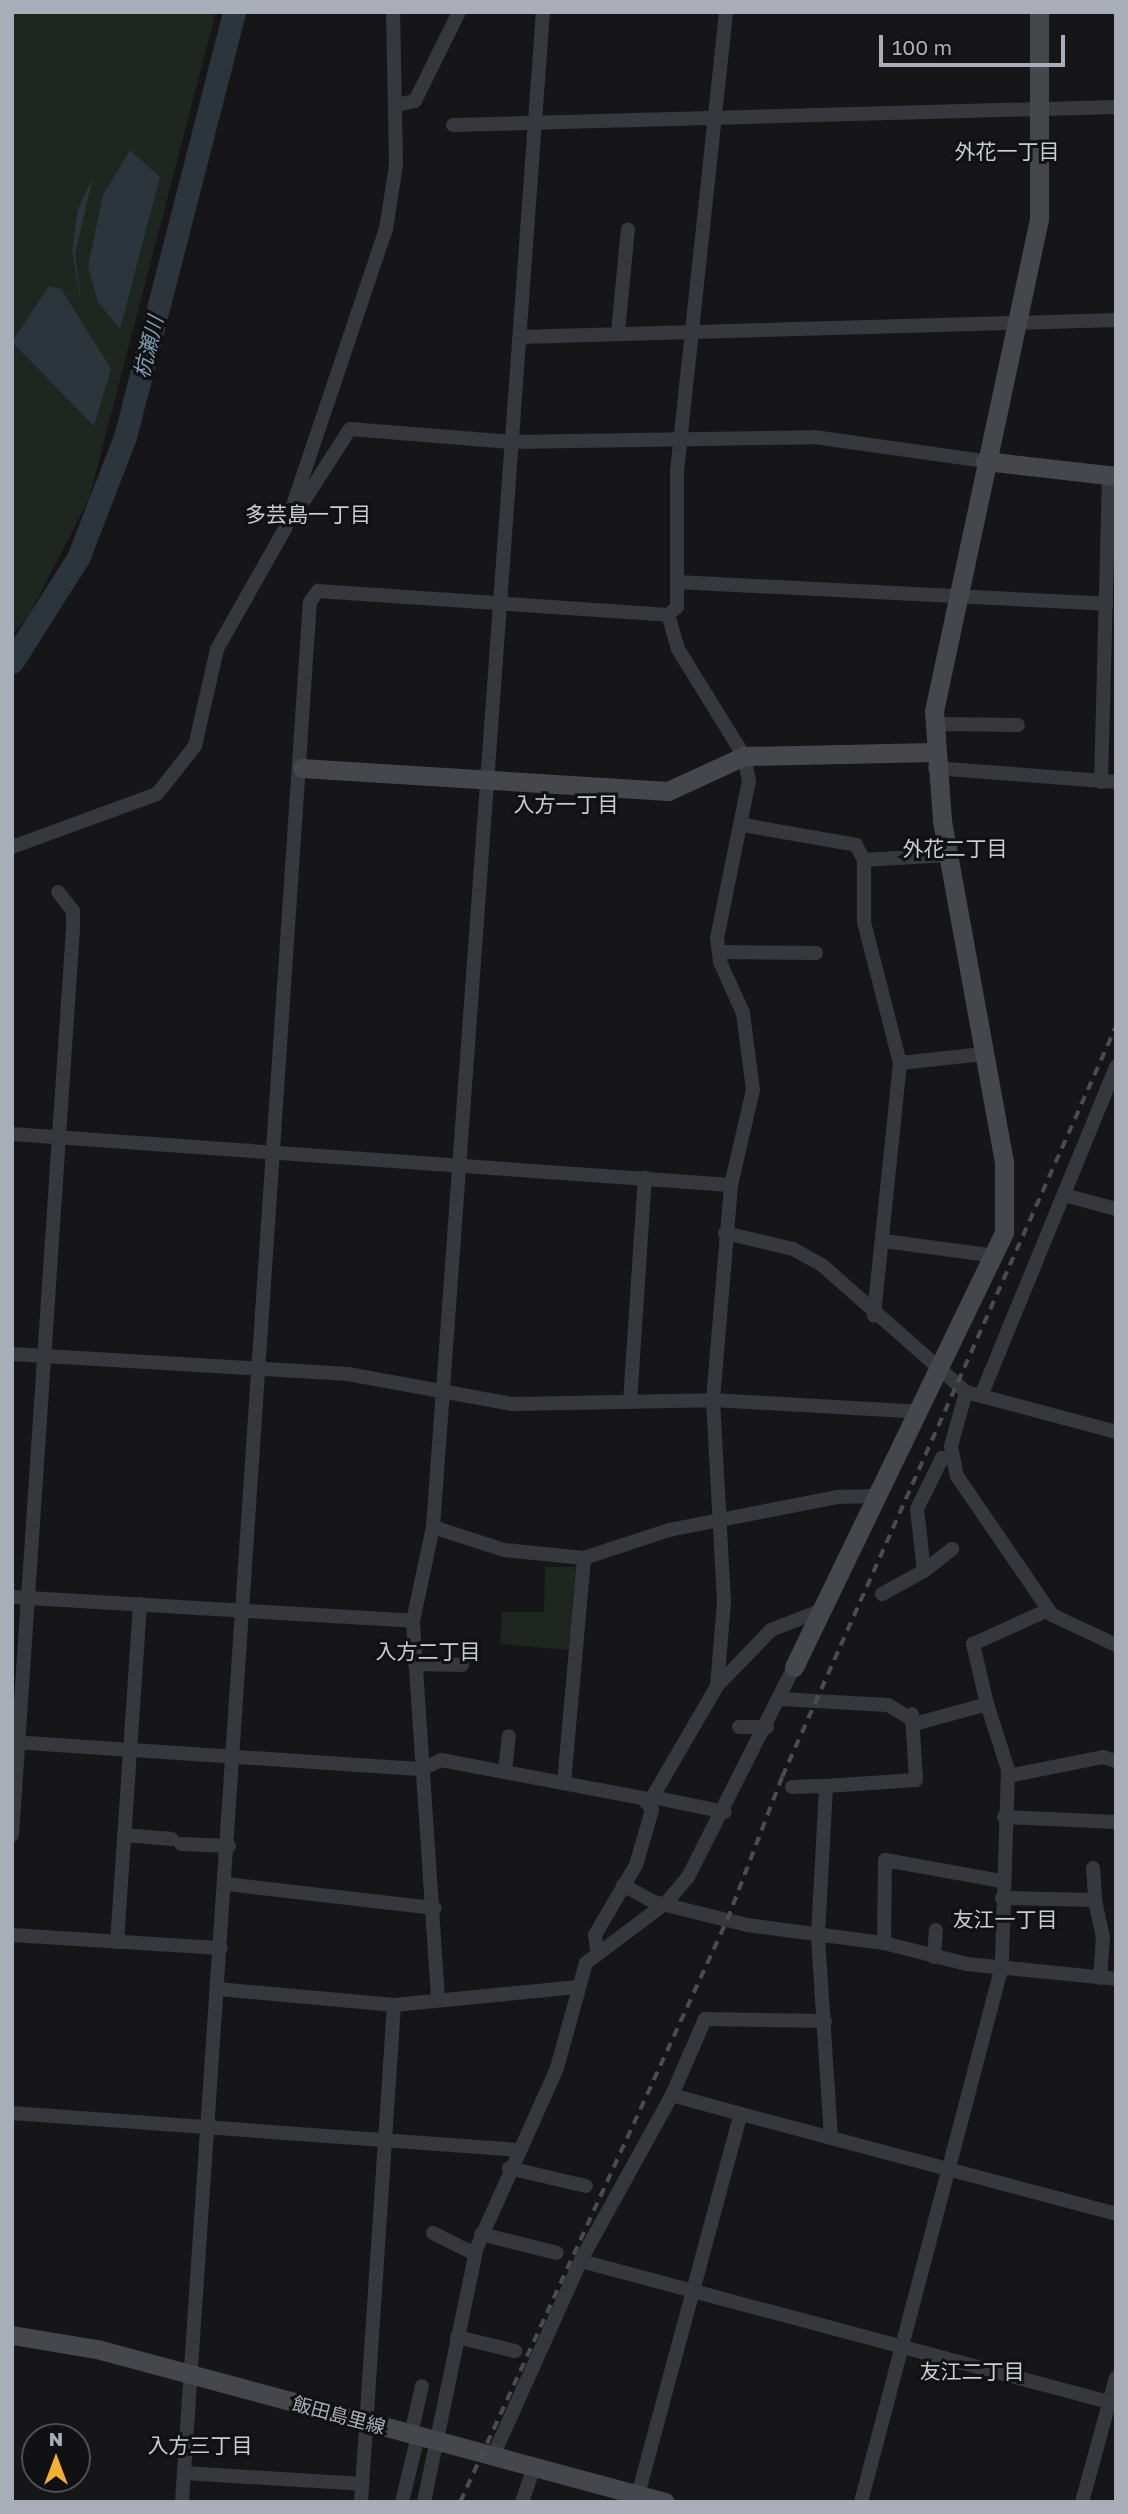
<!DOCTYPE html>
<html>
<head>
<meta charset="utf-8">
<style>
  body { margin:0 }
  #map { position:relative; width:1128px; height:2514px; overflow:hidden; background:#161618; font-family:"Golos Text","Noto Sans JP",sans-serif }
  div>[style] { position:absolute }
  .green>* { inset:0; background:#1e261f }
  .water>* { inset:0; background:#2c353c }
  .river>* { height:23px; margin:-11.5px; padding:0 11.5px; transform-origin:11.5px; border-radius:11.5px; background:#2c353c }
  .street>* { height:14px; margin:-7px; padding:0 7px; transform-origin:7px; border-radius:7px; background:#37383d }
  .secondary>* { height:19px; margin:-9.5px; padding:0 9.5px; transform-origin:9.5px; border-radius:9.5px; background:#45474d }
  .rail>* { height:3.5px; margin-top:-1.75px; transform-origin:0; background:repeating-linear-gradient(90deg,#4a4c52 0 9px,transparent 0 16px) }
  span { translate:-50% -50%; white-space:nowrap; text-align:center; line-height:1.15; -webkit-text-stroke:6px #111113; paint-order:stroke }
  .street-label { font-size:19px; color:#a8adb8 }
  .neighbourhood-label { font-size:21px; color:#c9ccd4 }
  .water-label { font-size:21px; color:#7f9bb3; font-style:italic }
  .frame { position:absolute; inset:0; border:14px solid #a8adb8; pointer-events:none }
  .north { position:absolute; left:21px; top:2423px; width:70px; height:70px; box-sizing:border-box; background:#111113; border:2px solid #4d4f55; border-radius:50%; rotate:0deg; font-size:19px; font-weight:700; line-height:28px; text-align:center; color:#a8adb8 }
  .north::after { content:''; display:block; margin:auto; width:24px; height:32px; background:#f2b134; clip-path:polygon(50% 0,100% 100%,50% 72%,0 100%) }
  .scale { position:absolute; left:879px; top:35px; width:186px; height:32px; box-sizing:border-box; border:4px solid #a8adb8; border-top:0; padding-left:9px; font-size:21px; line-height:24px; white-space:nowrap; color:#a8adb8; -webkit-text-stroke:5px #111113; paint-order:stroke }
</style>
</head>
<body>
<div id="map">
  <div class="green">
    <div style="clip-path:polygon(12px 12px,216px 12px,89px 499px,27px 619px,12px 634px)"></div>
    <div style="clip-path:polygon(545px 1567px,576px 1567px,569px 1650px,500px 1644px,502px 1612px,544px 1612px)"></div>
  </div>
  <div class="water">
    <div style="clip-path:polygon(130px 150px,160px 177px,120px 329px,98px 302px,88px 267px,103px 195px)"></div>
    <div style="clip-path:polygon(93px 177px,75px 254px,81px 302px,72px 251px,78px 209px)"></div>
    <div style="clip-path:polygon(49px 286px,61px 289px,111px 369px,94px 426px,12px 342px)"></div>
  </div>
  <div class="river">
    <div style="left:12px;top:662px;width:123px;rotate:-57.6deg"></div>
    <div style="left:78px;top:558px;width:130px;rotate:-68.8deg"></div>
    <div style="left:125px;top:437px;width:439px;rotate:-75.6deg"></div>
  </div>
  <div class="street">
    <div style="left:397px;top:105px;width:18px;rotate:-13deg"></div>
    <div style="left:415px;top:101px;width:99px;rotate:-63.7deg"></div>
    <div style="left:453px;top:125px;width:663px;rotate:-1.56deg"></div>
    <div style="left:618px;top:332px;width:103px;rotate:-84.5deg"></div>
    <div style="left:520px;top:337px;width:596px;rotate:-1.63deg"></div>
    <div style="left:305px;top:499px;width:83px;rotate:-57.3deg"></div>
    <div style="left:350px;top:429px;width:163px;rotate:4.6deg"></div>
    <div style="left:512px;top:442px;width:302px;rotate:-0.9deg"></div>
    <div style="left:814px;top:437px;width:173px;rotate:8deg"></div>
    <div style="left:677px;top:582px;width:430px;rotate:2.9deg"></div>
    <div style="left:934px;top:724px;width:84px;rotate:0.7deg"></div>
    <div style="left:935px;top:768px;width:182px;rotate:4.4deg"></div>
    <div style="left:1101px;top:782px;width:306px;rotate:-88.5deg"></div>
    <div style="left:743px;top:825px;width:115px;rotate:10deg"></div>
    <div style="left:856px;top:845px;width:17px;rotate:62deg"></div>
    <div style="left:864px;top:860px;width:84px;rotate:-3.4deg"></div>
    <div style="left:12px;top:847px;width:154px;rotate:-20.1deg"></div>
    <div style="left:157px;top:794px;width:61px;rotate:-51.6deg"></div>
    <div style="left:195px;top:746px;width:99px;rotate:-77.2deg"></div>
    <div style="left:217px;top:649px;width:138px;rotate:-60.5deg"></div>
    <div style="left:285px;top:529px;width:317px;rotate:-71.4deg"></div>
    <div style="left:386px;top:229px;width:65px;rotate:-81.1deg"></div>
    <div style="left:396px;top:165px;width:153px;rotate:-91.1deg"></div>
    <div style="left:864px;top:860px;width:62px;rotate:90deg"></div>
    <div style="left:864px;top:922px;width:146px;rotate:75.7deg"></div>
    <div style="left:900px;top:1063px;width:254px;rotate:95.9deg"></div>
    <div style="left:719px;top:952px;width:97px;rotate:0.6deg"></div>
    <div style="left:900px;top:1063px;width:84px;rotate:-6.1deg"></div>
    <div style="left:12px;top:1134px;width:721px;rotate:4.06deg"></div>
    <div style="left:1064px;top:1195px;width:54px;rotate:15.1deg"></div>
    <div style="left:725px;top:1233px;width:70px;rotate:13.2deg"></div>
    <div style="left:793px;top:1249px;width:33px;rotate:29deg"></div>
    <div style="left:822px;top:1265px;width:192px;rotate:41.4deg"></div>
    <div style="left:966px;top:1392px;width:155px;rotate:14.9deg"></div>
    <div style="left:884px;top:1241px;width:113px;rotate:7.6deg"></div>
    <div style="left:12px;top:1354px;width:337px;rotate:3.4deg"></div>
    <div style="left:348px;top:1374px;width:167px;rotate:10.4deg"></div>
    <div style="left:512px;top:1404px;width:201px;rotate:-1.1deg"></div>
    <div style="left:713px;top:1400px;width:206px;rotate:3.3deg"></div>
    <div style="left:966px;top:1392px;width:56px;rotate:105.5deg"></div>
    <div style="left:951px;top:1446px;width:31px;rotate:79deg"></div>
    <div style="left:957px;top:1476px;width:168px;rotate:55.6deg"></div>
    <div style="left:1052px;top:1615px;width:71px;rotate:25.1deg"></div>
    <div style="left:981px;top:1396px;width:356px;rotate:-67.7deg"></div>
    <div style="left:630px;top:1402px;width:225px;rotate:-86.2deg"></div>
    <div style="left:433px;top:1527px;width:75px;rotate:17.9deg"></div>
    <div style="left:504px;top:1550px;width:80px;rotate:5.7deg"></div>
    <div style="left:584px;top:1558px;width:89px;rotate:-18.2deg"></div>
    <div style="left:669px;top:1530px;width:171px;rotate:-11.1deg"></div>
    <div style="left:837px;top:1497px;width:40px;rotate:-1.4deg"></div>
    <div style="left:924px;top:1571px;width:36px;rotate:-38deg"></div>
    <div style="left:882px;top:1594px;width:48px;rotate:-28.7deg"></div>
    <div style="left:924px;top:1571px;width:62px;rotate:-96.4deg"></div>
    <div style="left:917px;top:1509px;width:57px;rotate:-63.9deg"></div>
    <div style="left:942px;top:1458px;width:8px"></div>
    <div style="left:12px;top:1597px;width:402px;rotate:3.4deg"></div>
    <div style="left:415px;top:1664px;width:47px;rotate:1.2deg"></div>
    <div style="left:717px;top:1686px;width:78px;rotate:-46deg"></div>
    <div style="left:771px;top:1630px;width:53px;rotate:-21.2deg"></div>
    <div style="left:780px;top:1699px;width:108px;rotate:3.2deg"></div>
    <div style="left:888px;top:1705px;width:35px;rotate:31deg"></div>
    <div style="left:918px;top:1723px;width:72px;rotate:-15.4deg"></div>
    <div style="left:987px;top:1704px;width:69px;rotate:72.3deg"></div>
    <div style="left:1008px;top:1770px;width:196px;rotate:91.8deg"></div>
    <div style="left:1002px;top:1966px;width:554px;rotate:104.74deg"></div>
    <div style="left:987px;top:1704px;width:62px;rotate:-103.1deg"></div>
    <div style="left:973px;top:1644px;width:82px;rotate:-24.4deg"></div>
    <div style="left:739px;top:1727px;width:28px"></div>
    <div style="left:12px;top:1742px;width:411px;rotate:3.8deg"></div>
    <div style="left:422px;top:1769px;width:21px;rotate:-25deg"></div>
    <div style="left:441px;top:1760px;width:206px;rotate:10.7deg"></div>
    <div style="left:643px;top:1798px;width:15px;rotate:53deg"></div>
    <div style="left:652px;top:1810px;width:57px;rotate:106.2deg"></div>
    <div style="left:636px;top:1865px;width:81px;rotate:120.4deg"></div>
    <div style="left:595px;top:1935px;width:15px;rotate:82deg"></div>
    <div style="left:505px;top:1772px;width:36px;rotate:-84deg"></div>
    <div style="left:1008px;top:1776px;width:97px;rotate:-11.3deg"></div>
    <div style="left:1103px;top:1757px;width:14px;rotate:17deg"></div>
    <div style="left:564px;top:1783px;width:226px;rotate:-84.9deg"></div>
    <div style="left:792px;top:1787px;width:34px;rotate:-2deg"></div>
    <div style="left:657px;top:1798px;width:69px;rotate:11.6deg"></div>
    <div style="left:649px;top:1803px;width:135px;rotate:-59.8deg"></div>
    <div style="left:717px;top:1686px;width:84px;rotate:-85.2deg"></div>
    <div style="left:724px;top:1602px;width:202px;rotate:-93.1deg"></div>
    <div style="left:713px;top:1400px;width:216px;rotate:-85.2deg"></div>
    <div style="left:731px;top:1185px;width:98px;rotate:-77deg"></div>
    <div style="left:753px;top:1090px;width:78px;rotate:-97.4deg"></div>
    <div style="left:743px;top:1013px;width:56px;rotate:-114.3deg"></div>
    <div style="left:720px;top:962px;width:24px;rotate:-97deg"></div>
    <div style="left:717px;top:938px;width:160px;rotate:-78.5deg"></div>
    <div style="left:749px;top:781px;width:25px;rotate:-101deg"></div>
    <div style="left:744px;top:756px;width:126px;rotate:-121.7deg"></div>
    <div style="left:678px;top:649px;width:35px;rotate:-106deg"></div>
    <div style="left:668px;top:615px;width:12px;rotate:-42deg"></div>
    <div style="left:677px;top:607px;width:136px;rotate:-90deg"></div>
    <div style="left:677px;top:471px;width:462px;rotate:-83.9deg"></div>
    <div style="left:1004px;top:1817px;width:112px;rotate:2.6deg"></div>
    <div style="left:12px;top:1835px;width:909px;rotate:-86.15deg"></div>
    <div style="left:73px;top:928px;width:17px;rotate:-90deg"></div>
    <div style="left:73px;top:911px;width:24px;rotate:-128deg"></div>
    <div style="left:124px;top:1835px;width:48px;rotate:4.8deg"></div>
    <div style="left:181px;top:1844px;width:48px;rotate:2.4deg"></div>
    <div style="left:1093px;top:1868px;width:32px;rotate:86deg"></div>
    <div style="left:226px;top:1884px;width:210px;rotate:6.6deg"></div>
    <div style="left:623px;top:1885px;width:35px;rotate:29deg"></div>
    <div style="left:654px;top:1902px;width:96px;rotate:13.9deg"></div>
    <div style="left:747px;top:1925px;width:138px;rotate:7.5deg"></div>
    <div style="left:884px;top:1943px;width:86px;rotate:14.2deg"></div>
    <div style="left:967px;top:1964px;width:150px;rotate:5.7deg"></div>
    <div style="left:1002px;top:1898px;width:93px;rotate:1.2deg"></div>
    <div style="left:1095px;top:1900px;width:38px;rotate:78deg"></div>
    <div style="left:1103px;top:1937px;width:41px;rotate:94.2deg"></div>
    <div style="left:12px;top:1935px;width:209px;rotate:3.6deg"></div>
    <div style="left:117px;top:1942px;width:339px;rotate:-86.1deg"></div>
    <div style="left:884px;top:1943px;width:83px;rotate:-89.3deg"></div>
    <div style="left:885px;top:1860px;width:119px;rotate:10.2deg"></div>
    <div style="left:934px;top:1957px;width:27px;rotate:-86deg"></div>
    <div style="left:218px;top:1989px;width:177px;rotate:5.2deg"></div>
    <div style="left:394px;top:2005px;width:185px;rotate:-5.6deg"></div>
    <div style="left:438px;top:1999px;width:379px;rotate:-93.8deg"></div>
    <div style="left:413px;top:1621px;width:96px;rotate:-78deg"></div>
    <div style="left:433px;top:1527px;width:1519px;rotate:-85.85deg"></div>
    <div style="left:12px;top:2113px;width:508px;rotate:4.17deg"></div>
    <div style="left:741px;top:2114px;width:72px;rotate:-164.6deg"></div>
    <div style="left:672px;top:2095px;width:83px;rotate:-66.5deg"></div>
    <div style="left:705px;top:2019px;width:120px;rotate:1deg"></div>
    <div style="left:831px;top:2138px;width:203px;rotate:-93.7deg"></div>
    <div style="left:818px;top:1935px;width:149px;rotate:-86.9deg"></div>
    <div style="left:826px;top:1786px;width:90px;rotate:-3.8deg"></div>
    <div style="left:916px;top:1780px;width:66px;rotate:-93.5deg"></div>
    <div style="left:509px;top:2168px;width:79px;rotate:13.2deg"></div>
    <div style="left:433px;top:2233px;width:47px;rotate:26.6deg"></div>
    <div style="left:481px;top:2234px;width:78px;rotate:14deg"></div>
    <div style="left:581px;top:2261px;width:554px;rotate:14.96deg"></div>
    <div style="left:457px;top:2337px;width:60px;rotate:13.6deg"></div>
    <div style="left:411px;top:2434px;width:49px;rotate:-77.1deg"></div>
    <div style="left:493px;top:2456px;width:217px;rotate:-65.8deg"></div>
    <div style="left:582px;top:2258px;width:186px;rotate:-61.1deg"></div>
    <div style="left:184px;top:2473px;width:178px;rotate:3.5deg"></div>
    <div style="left:182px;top:2502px;width:1904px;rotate:-86.15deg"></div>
    <div style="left:310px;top:602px;width:14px;rotate:-54deg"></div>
    <div style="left:318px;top:591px;width:351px;rotate:3.9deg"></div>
    <div style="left:361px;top:2502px;width:498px;rotate:-86.2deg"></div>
    <div style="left:402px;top:2502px;width:68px;rotate:-76.4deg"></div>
    <div style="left:424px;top:2502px;width:260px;rotate:-78.3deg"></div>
    <div style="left:477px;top:2247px;width:196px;rotate:-65.9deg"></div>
    <div style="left:557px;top:2068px;width:109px;rotate:-74.6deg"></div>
    <div style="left:586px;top:1963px;width:100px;rotate:-36.9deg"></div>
    <div style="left:666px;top:1903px;width:34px;rotate:-50deg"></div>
    <div style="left:688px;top:1877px;width:235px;rotate:-63.2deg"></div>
    <div style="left:522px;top:2502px;width:37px;rotate:-71deg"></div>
    <div style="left:636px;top:2502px;width:402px;rotate:-74.9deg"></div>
    <div style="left:741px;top:2114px;width:388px;rotate:14.9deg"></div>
    <div style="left:1082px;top:2502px;width:129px;rotate:-74.7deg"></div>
  </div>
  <div class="secondary">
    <div style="left:985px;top:461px;width:132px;rotate:6.5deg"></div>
    <div style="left:302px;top:768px;width:367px;rotate:3.6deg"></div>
    <div style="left:668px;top:791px;width:84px;rotate:-24.7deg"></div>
    <div style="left:744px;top:756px;width:190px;rotate:-1.2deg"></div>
    <div style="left:794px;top:1667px;width:483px;rotate:-64.2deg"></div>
    <div style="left:1004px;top:1232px;width:70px;rotate:-90deg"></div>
    <div style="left:1004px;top:1162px;width:348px;rotate:-100.3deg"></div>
    <div style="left:942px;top:820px;width:109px;rotate:-94.2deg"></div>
    <div style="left:934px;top:711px;width:503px;rotate:-77.95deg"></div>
    <div style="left:1039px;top:219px;width:207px;rotate:-90deg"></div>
    <div style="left:12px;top:2335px;width:86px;rotate:9.4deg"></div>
    <div style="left:97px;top:2349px;width:588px;rotate:15.08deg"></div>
  </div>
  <div class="rail">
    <div style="left:460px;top:2502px;width:640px;rotate:-65.36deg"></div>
    <div style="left:727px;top:1920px;width:153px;rotate:-69deg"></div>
    <div style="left:782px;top:1777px;width:822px;rotate:-66.02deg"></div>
  </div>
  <div class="street-label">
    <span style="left:339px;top:2415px;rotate:15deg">飯田島里線</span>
  </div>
  <div class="neighbourhood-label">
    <span style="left:1007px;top:151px">外花一丁目</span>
    <span style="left:308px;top:514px">多芸島一丁目</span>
    <span style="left:566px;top:804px">入方一丁目</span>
    <span style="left:955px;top:848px">外花二丁目</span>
    <span style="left:428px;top:1651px">入方二丁目</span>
    <span style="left:1005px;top:1919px">友江一丁目</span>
    <span style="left:972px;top:2371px">友江二丁目</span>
    <span style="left:200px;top:2445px">入方三丁目</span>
  </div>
  <div class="water-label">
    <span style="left:148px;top:347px;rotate:-76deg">杭瀬川</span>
  </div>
  <div class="frame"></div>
  <div class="north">N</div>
  <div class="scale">100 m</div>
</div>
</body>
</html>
